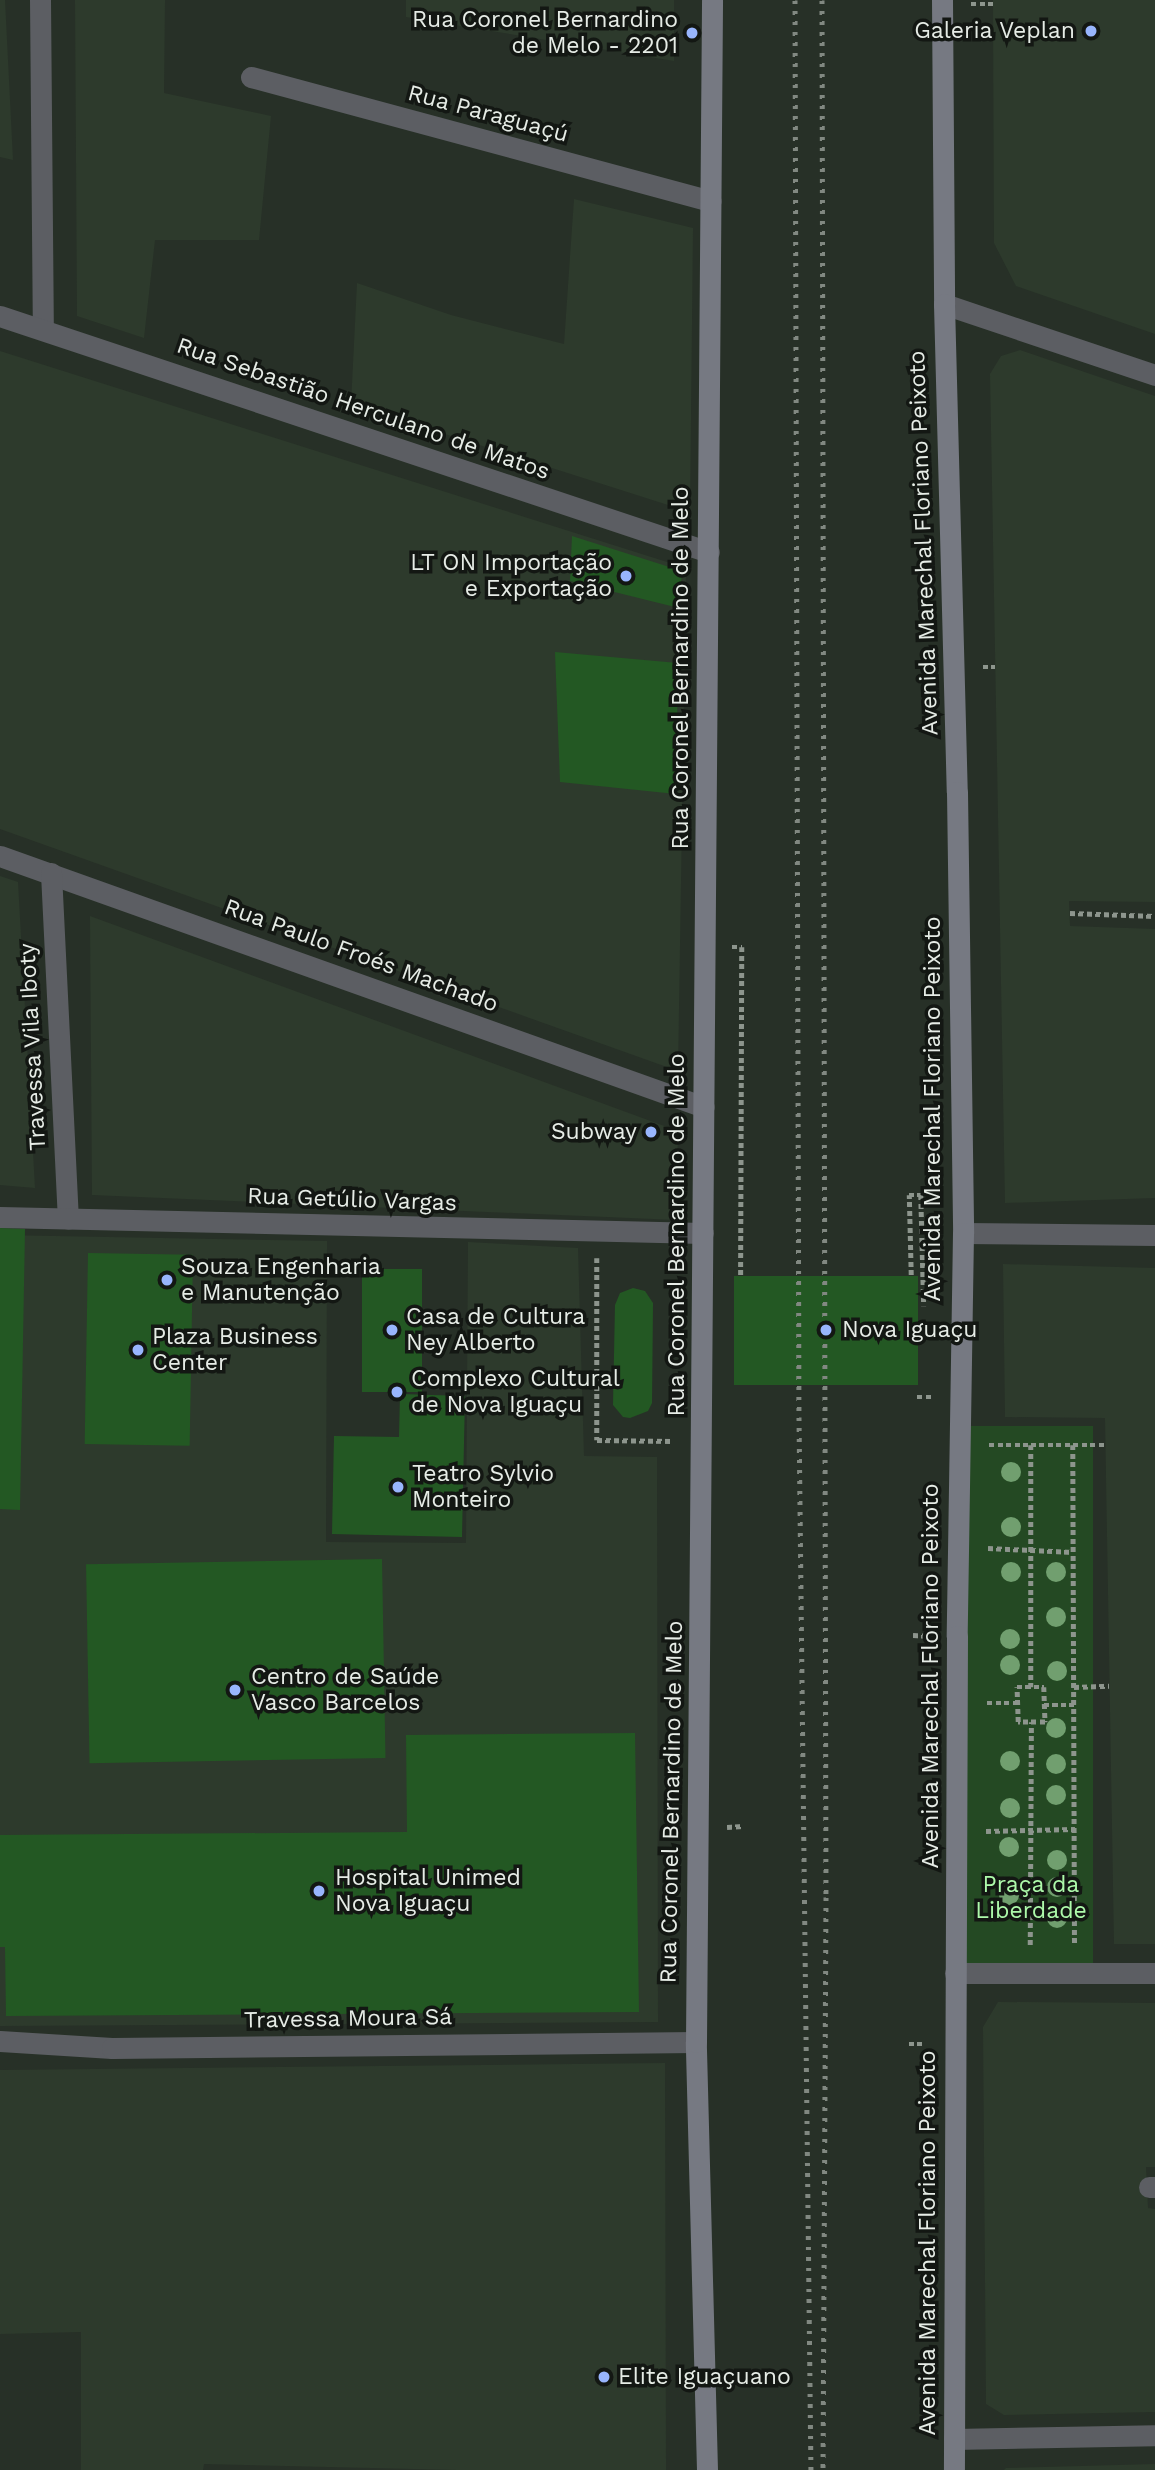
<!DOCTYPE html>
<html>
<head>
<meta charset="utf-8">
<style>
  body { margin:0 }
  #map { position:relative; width:1155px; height:2470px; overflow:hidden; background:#273027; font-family:"Work Sans",sans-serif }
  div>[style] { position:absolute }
  .built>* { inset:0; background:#2d3a2c }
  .green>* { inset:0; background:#244923; transform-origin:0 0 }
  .building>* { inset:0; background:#235823; transform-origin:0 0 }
  .path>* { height:4.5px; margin-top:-2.25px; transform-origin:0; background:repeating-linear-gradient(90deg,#8d958d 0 5px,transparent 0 8.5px) }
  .street>* { height:21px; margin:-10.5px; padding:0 10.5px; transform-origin:10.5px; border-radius:10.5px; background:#5c5e63 }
  .secondary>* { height:21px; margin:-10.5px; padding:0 10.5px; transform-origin:10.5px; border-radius:10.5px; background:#767982 }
  .rail>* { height:5px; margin-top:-2.5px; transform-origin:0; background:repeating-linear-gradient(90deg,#818881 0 3.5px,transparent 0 10.5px) }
  .trees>* { width:20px; height:20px; margin:-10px; border-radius:50%; background:#719f6f }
  .dots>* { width:19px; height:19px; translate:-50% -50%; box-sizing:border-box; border:4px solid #131713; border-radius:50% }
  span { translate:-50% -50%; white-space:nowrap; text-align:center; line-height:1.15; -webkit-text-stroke:7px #131713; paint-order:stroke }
  .poi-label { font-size:23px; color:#e6ece6 }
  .right { translate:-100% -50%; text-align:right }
  .left { translate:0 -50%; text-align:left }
  .street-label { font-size:23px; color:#e6ece6 }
  .park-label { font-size:23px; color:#adf9aa }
</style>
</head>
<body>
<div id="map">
  <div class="built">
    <div style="clip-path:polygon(0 0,5px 0,13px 160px,0 157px)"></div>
    <div style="clip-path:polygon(75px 0,165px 0,164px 93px,271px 116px,259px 240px,155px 240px,144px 338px,77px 316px)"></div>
    <div style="clip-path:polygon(406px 0,674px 0,674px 61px,406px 17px)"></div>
    <div style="clip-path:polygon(993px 0,1155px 0,1155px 334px,1016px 286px,994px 243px)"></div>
    <div style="clip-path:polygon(574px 199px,693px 228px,690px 512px,351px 404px,357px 283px,451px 315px,564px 344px)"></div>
    <div style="clip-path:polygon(1020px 350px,1155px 396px,1155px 902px,1069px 901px,1070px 926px,1155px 929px,1155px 1198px,1005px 1203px,990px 374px,1001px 356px)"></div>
    <div style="clip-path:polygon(0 351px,686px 568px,678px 1071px,0 829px)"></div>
    <div style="clip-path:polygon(0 876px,18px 882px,35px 1188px,0 1185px)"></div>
    <div style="clip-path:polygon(90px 916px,678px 1131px,676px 1220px,92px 1195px)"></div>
    <div style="clip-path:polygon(0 1235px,327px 1241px,326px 1542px,466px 1543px,468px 1242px,578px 1248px,584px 1456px,657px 1457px,658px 2022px,0 2026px)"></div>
    <div style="clip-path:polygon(1003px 1264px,1155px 1268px,1155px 1944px,1114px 1944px,1105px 1418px,1005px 1417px)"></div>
    <div style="clip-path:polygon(998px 2002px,1155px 2003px,1155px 2167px,1146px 2167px,1148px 2208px,1155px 2209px,1155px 2412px,1004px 2415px,986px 2404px,983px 2027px)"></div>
    <div style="clip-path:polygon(665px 2063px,666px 2470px,457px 2470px,204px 2464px,203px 2470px,81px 2470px,81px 2332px,0 2334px,0 2070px)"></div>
    <div style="clip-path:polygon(1155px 2464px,1155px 2470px,1004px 2470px,1006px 2468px)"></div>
  </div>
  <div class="green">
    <div style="left:964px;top:1426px;width:129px;height:544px"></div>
  </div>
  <div class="building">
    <div style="clip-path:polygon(572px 536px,682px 571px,679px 608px,570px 581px)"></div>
    <div style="clip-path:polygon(555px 652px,678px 663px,676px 794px,560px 782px)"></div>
    <div style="clip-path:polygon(0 1228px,25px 1229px,20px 1510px,0 1509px)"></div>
    <div style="left:88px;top:1253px;width:105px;height:191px;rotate:1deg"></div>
    <div style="left:362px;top:1269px;width:60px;height:123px"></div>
    <div style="left:734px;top:1276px;width:184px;height:109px"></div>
    <div style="clip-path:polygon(633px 1288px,645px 1291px,653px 1303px,652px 1403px,648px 1411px,630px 1418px,623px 1417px,613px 1405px,615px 1305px,620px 1293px)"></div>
    <div style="clip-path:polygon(400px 1394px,465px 1396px,462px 1537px,332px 1534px,334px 1436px,399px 1437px)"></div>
    <div style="left:382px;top:1559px;width:199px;height:296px;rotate:89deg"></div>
    <div style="clip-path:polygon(635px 1733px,639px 2012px,6px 2016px,5px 1947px,0 1947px,0 1835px,407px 1832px,406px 1735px)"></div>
  </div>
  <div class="path">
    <div style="left:971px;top:4px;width:22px"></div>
    <div style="left:983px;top:667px;width:12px"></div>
    <div style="left:1070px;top:913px;width:85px;rotate:2deg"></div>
    <div style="left:732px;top:947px;width:10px"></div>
    <div style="left:742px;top:947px;width:329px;rotate:90.2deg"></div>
    <div style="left:597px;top:1258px;width:182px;rotate:90deg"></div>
    <div style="left:597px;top:1440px;width:75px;rotate:0.8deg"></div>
    <div style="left:911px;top:1275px;width:80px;rotate:-91.4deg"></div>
    <div style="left:909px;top:1195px;width:12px"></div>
    <div style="left:921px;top:1195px;width:111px;rotate:88.5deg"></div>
    <div style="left:917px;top:1397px;width:17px"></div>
    <div style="left:989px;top:1445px;width:42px"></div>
    <div style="left:1031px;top:1445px;width:242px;rotate:90deg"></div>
    <div style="left:1031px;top:1445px;width:42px"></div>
    <div style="left:1073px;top:1445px;width:499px;rotate:89.8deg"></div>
    <div style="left:1073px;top:1445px;width:32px"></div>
    <div style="left:988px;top:1548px;width:85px;rotate:2.7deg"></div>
    <div style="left:913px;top:1635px;width:17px;rotate:3deg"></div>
    <div style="left:1017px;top:1687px;width:27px"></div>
    <div style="left:1044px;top:1687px;width:35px;rotate:88deg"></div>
    <div style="left:1045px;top:1722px;width:27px;rotate:180deg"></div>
    <div style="left:1018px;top:1722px;width:35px;rotate:-92deg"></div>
    <div style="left:1074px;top:1687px;width:35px;rotate:-2deg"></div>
    <div style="left:987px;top:1703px;width:30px"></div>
    <div style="left:1044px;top:1705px;width:30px"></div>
    <div style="left:727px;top:1827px;width:16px;rotate:-4deg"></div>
    <div style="left:986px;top:1831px;width:89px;rotate:-1.3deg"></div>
    <div style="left:1030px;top:1945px;width:223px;rotate:-89.7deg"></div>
    <div style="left:909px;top:2044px;width:16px"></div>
  </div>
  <div class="street">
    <div style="left:40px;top:0;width:329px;rotate:89.5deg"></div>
    <div style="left:251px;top:77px;width:476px;rotate:15.1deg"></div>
    <div style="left:944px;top:304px;width:223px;rotate:18.6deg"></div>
    <div style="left:0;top:316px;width:747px;rotate:18.41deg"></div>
    <div style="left:0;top:856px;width:747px;rotate:19.62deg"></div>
    <div style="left:51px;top:873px;width:346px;rotate:87.2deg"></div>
    <div style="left:0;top:1217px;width:703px;rotate:1.3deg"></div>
    <div style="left:963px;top:1233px;width:192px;rotate:0.6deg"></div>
    <div style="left:955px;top:1973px;width:200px"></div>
    <div style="left:0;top:2041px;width:112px;rotate:3.6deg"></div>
    <div style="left:112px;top:2048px;width:584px;rotate:-0.59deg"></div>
    <div style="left:1149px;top:2187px;width:6px"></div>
    <div style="left:954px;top:2439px;width:201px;rotate:-1.1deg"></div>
  </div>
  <div class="secondary">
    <div style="left:942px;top:0;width:304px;rotate:89.6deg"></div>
    <div style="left:944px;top:304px;width:488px;rotate:88.5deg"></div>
    <div style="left:957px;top:792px;width:441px;rotate:89.2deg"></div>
    <div style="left:963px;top:1233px;width:403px;rotate:90.9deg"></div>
    <div style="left:957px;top:1636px;width:834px;rotate:90.21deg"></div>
    <div style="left:707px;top:2470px;width:428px;rotate:-91.5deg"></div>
    <div style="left:696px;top:2042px;width:2042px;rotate:-89.55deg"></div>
  </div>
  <div class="rail">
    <div style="left:795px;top:0;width:1417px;rotate:89.84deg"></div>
    <div style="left:799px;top:1417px;width:1053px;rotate:89.35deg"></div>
    <div style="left:822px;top:0;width:1897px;rotate:89.88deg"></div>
    <div style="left:826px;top:1897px;width:573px;rotate:90.3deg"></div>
  </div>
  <div class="trees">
    <div style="left:1011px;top:1472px"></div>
    <div style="left:1011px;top:1527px"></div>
    <div style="left:1011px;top:1572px"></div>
    <div style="left:1056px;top:1572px"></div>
    <div style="left:1056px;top:1617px"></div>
    <div style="left:1010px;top:1639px"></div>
    <div style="left:1010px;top:1665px"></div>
    <div style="left:1057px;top:1671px"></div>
    <div style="left:1056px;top:1728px"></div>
    <div style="left:1010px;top:1761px"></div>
    <div style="left:1056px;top:1764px"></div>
    <div style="left:1056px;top:1795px"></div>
    <div style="left:1010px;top:1808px"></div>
    <div style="left:1009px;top:1847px"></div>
    <div style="left:1057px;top:1860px"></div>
    <div style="left:1057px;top:1887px"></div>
    <div style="left:1009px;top:1895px"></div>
    <div style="left:1057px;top:1918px"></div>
  </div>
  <div class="dots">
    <div style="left:1091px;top:31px;background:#98b5fd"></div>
    <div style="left:692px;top:33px;background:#98b5fd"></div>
    <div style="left:626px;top:576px;background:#98b5fd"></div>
    <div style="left:651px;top:1132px;background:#98b5fd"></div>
    <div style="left:167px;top:1280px;background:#98b5fd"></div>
    <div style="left:392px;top:1330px;background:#98b5fd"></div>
    <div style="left:826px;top:1330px;background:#98b5fd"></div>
    <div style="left:138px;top:1350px;background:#98b5fd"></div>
    <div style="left:397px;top:1392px;background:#98b5fd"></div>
    <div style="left:398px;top:1487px;background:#98b5fd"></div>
    <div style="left:235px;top:1690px;background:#98b5fd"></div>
    <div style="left:319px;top:1891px;background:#98b5fd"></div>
    <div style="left:604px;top:2377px;background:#98b5fd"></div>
  </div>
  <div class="poi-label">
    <span class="right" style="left:678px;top:33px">Rua Coronel Bernardino<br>de Melo - 2201</span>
    <span class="right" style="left:1075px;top:31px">Galeria Veplan</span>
    <span class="right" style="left:612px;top:576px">LT ON Importação<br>e Exportação</span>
    <span class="right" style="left:637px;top:1132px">Subway</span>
    <span class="left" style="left:181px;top:1280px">Souza Engenharia<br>e Manutenção</span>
    <span class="left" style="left:406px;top:1330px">Casa de Cultura<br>Ney Alberto</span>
    <span class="left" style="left:842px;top:1330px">Nova Iguaçu</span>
    <span class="left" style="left:152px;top:1350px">Plaza Business<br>Center</span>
    <span class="left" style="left:411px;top:1392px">Complexo Cultural<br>de Nova Iguaçu</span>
    <span class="left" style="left:412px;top:1487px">Teatro Sylvio<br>Monteiro</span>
    <span class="left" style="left:251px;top:1690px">Centro de Saúde<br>Vasco Barcelos</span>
    <span class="left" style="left:335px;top:1891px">Hospital Unimed<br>Nova Iguaçu</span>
    <span class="left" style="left:618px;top:2377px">Elite Iguaçuano</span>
  </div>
  <div class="street-label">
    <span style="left:488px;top:114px;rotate:15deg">Rua Paraguaçú</span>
    <span style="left:363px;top:409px;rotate:19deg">Rua Sebastião Herculano de Matos</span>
    <span style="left:924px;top:543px;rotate:-92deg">Avenida Marechal Floriano Peixoto</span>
    <span style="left:681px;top:668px;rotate:-90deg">Rua Coronel Bernardino de Melo</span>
    <span style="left:361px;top:956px;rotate:20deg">Rua Paulo Froés Machado</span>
    <span style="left:33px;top:1047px;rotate:-93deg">Travessa Vila Iboty</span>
    <span style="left:933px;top:1109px;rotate:-90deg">Avenida Marechal Floriano Peixoto</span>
    <span style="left:352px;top:1200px;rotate:2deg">Rua Getúlio Vargas</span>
    <span style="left:677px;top:1235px;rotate:-90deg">Rua Coronel Bernardino de Melo</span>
    <span style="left:931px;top:1676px;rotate:-90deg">Avenida Marechal Floriano Peixoto</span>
    <span style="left:672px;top:1802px;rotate:-89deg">Rua Coronel Bernardino de Melo</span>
    <span style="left:348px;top:2019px;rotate:-1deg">Travessa Moura Sá</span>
    <span style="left:928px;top:2243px;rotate:-90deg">Avenida Marechal Floriano Peixoto</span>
  </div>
  <div class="park-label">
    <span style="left:1031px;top:1898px">Praça da<br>Liberdade</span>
  </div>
</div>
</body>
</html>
